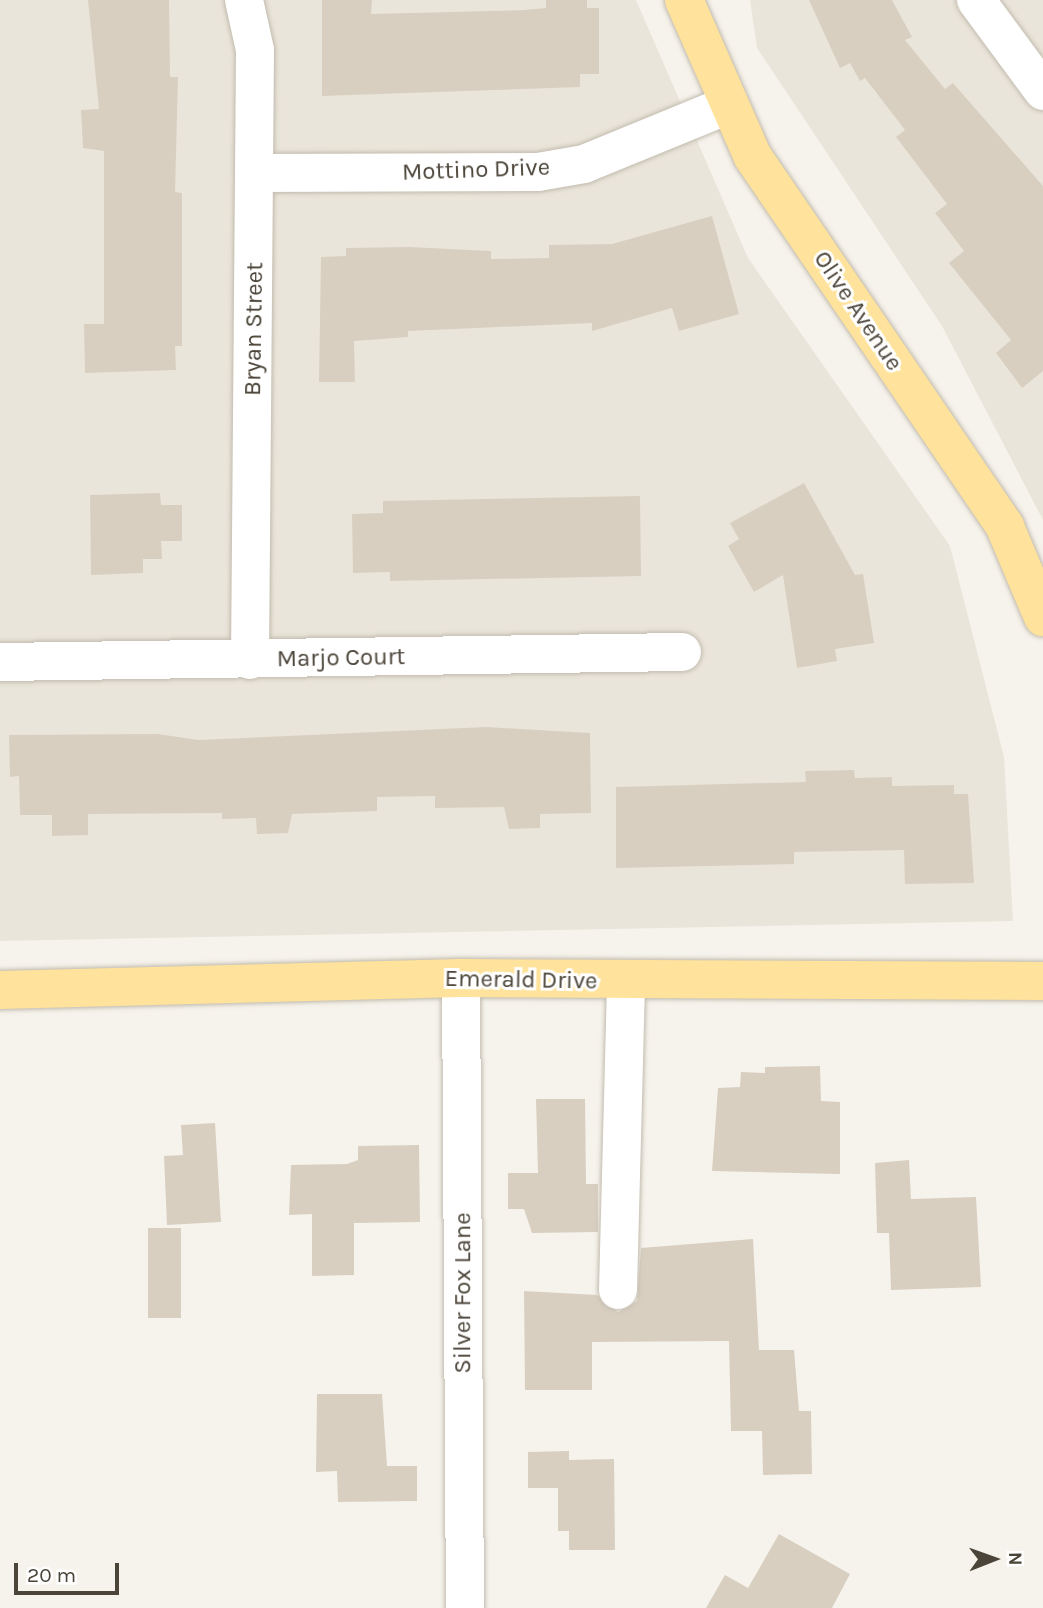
<!DOCTYPE html>
<html>
<head>
<meta charset="utf-8">
<style>
  body { margin:0 }
  #map { position:relative; width:1043px; height:1608px; overflow:hidden; background:#f6f3ec; font-family:Karla,sans-serif }
  div>[style] { position:absolute }
  .residential>* { inset:0; background:#eae5da }
  .building>* { inset:0; background:#d8cfc1; transform-origin:0 0 }
  .roads { filter:drop-shadow(0 0 2px #c2bbae) drop-shadow(0 0 2px #c2bbae) }
  .minor>* { height:38px; margin:-19px; padding:0 19px; transform-origin:19px; border-radius:19px; background:#fff }
  .major>* { height:38px; margin:-19px; padding:0 19px; transform-origin:19px; border-radius:19px; background:#ffe39c }
  span { translate:-50% -50%; white-space:nowrap; text-align:center; line-height:1.15; -webkit-text-stroke:6px #fff; paint-order:stroke }
  .street-label { font-size:24px; color:#4b4439 }
  .north { position:absolute; left:959px; top:1524px; width:70px; height:70px; -webkit-text-stroke:5px #fff; paint-order:stroke; rotate:89deg; font-size:19px; font-weight:700; line-height:28px; text-align:center; color:#4b4439 }
  .north::after { content:''; display:block; margin:auto; width:24px; height:32px; background:#4b4439; clip-path:polygon(50% 0,100% 100%,50% 72%,0 100%) }
  .scale { position:absolute; left:14px; top:1563px; width:105px; height:32px; box-sizing:border-box; border:4px solid #4b4439; border-top:0; padding-left:9px; font-size:21px; line-height:24px; white-space:nowrap; color:#4b4439; -webkit-text-stroke:5px #fff; paint-order:stroke }
</style>
</head>
<body>
<div id="map">
  <div class="residential">
    <div style="clip-path:polygon(0 0,636px 0,748px 258px,950px 546px,1004px 757px,1013px 921px,0 941px)"></div>
    <div style="clip-path:polygon(750px 0,1043px 0,1043px 520px,942px 326px,757px 48px)"></div>
  </div>
  <div class="building">
    <div style="clip-path:polygon(88px 0,169px 0,170px 77px,178px 77px,175px 192px,182px 193px,182px 346px,175px 346px,176px 370px,85px 373px,84px 324px,104px 324px,104px 151px,83px 148px,81px 110px,99px 109px)"></div>
    <div style="clip-path:polygon(322px 0,372px 0,371px 14px,525px 10px,546px 8px,546px 0,587px 0,587px 8px,599px 8px,599px 74px,580px 74px,580px 87px,322px 96px)"></div>
    <div style="clip-path:polygon(809px 0,892px 0,912px 37px,905px 40px,945px 89px,953px 83px,1043px 186px,1043px 371px,1022px 388px,996px 353px,1011px 340px,949px 263px,964px 251px,935px 213px,947px 204px,896px 137px,905px 130px,865px 78px,860px 81px,850px 63px,840px 68px)"></div>
    <div style="clip-path:polygon(712px 216px,739px 314px,679px 331px,672px 308px,592px 331px,592px 323px,408px 331px,408px 337px,354px 341px,355px 382px,319px 382px,321px 257px,346px 256px,346px 248px,409px 247px,491px 251px,491px 259px,549px 258px,549px 245px,612px 244px)"></div>
    <div style="clip-path:polygon(804px 483px,855px 575px,863px 574px,874px 643px,835px 649px,837px 661px,797px 668px,783px 575px,754px 592px,728px 546px,739px 539px,730px 523px)"></div>
    <div style="clip-path:polygon(160px 493px,161px 505px,182px 505px,182px 541px,161px 541px,162px 559px,143px 559px,143px 573px,91px 575px,90px 495px)"></div>
    <div style="clip-path:polygon(640px 496px,641px 576px,390px 581px,390px 572px,353px 573px,352px 514px,383px 513px,383px 501px)"></div>
    <div style="clip-path:polygon(486px 727px,590px 733px,591px 813px,540px 814px,540px 828px,509px 829px,504px 807px,435px 808px,435px 796px,377px 797px,377px 811px,292px 814px,288px 833px,257px 834px,256px 818px,222px 819px,222px 813px,88px 814px,88px 835px,52px 836px,52px 815px,20px 815px,19px 776px,10px 777px,9px 735px,158px 734px,198px 740px)"></div>
    <div style="clip-path:polygon(854px 770px,855px 778px,892px 777px,892px 786px,954px 785px,954px 794px,968px 794px,974px 883px,905px 884px,904px 850px,794px 852px,794px 864px,616px 868px,616px 787px,806px 782px,805px 771px)"></div>
    <div style="clip-path:polygon(820px 1066px,821px 1101px,840px 1102px,840px 1174px,712px 1171px,718px 1088px,740px 1087px,741px 1072px,765px 1073px,765px 1067px)"></div>
    <div style="clip-path:polygon(536px 1099px,585px 1099px,586px 1184px,598px 1184px,598px 1232px,532px 1233px,524px 1209px,508px 1209px,508px 1173px,538px 1173px)"></div>
    <div style="clip-path:polygon(215px 1123px,221px 1222px,167px 1225px,164px 1156px,183px 1155px,181px 1125px)"></div>
    <div style="clip-path:polygon(419px 1145px,420px 1222px,354px 1223px,354px 1275px,312px 1276px,312px 1214px,289px 1215px,291px 1165px,347px 1164px,358px 1160px,358px 1146px)"></div>
    <div style="clip-path:polygon(909px 1160px,911px 1199px,976px 1197px,981px 1287px,891px 1290px,889px 1233px,877px 1233px,875px 1163px)"></div>
    <div style="left:181px;top:1228px;width:90px;height:33px;rotate:90deg"></div>
    <div style="clip-path:polygon(753px 1239px,759px 1350px,794px 1350px,799px 1411px,811px 1411px,812px 1474px,763px 1475px,762px 1431px,731px 1431px,729px 1341px,592px 1342px,592px 1390px,525px 1390px,524px 1291px,597px 1295px,618px 1312px,637px 1301px,641px 1248px)"></div>
    <div style="clip-path:polygon(317px 1394px,382px 1394px,387px 1466px,417px 1466px,417px 1501px,338px 1502px,337px 1471px,316px 1472px)"></div>
    <div style="clip-path:polygon(569px 1451px,569px 1460px,614px 1459px,615px 1550px,569px 1550px,569px 1531px,558px 1531px,558px 1488px,528px 1488px,528px 1452px)"></div>
    <div style="clip-path:polygon(779px 1534px,850px 1574px,832px 1608px,706px 1608px,725px 1575px,748px 1588px)"></div>
  </div>
  <div class="roads">
    <div class="minor">
      <div style="left:244px;top:0;width:51px;rotate:77.6deg"></div>
      <div style="left:255px;top:50px;width:610px;rotate:90.47deg"></div>
      <div style="left:976px;top:0;width:113px;rotate:53.6deg"></div>
      <div style="left:255px;top:173px;width:283px;rotate:-0.2deg"></div>
      <div style="left:538px;top:172px;width:47px;rotate:-9.9deg"></div>
      <div style="left:584px;top:164px;width:156px;rotate:-22.3deg"></div>
      <div style="left:0;top:662px;width:682px;rotate:-0.84deg"></div>
      <div style="left:461px;top:978px;width:630px;rotate:89.64deg"></div>
      <div style="left:618px;top:1290px;width:309px;rotate:-88.5deg"></div>
    </div>
    <div class="major">
      <div style="left:684px;top:0;width:171px;rotate:66.3deg"></div>
      <div style="left:753px;top:157px;width:448px;rotate:55.7deg"></div>
      <div style="left:1005px;top:527px;width:98px;rotate:67.1deg"></div>
      <div style="left:0;top:990px;width:461px;rotate:-1.5deg"></div>
      <div style="left:461px;top:978px;width:582px;rotate:0.3deg"></div>
    </div>
  </div>
  <div class="street-label">
    <span style="left:476px;top:170px;rotate:-2deg">Mottino Drive</span>
    <span style="left:858px;top:311px;rotate:56deg">Olive Avenue</span>
    <span style="left:254px;top:329px;rotate:-89deg">Bryan Street</span>
    <span style="left:341px;top:658px;rotate:-1deg">Marjo Court</span>
    <span style="left:521px;top:980px;rotate:1deg">Emerald Drive</span>
    <span style="left:463px;top:1293px;rotate:-90deg">Silver Fox Lane</span>
  </div>
  <div class="north">N</div>
  <div class="scale">20 m</div>
</div>
</body>
</html>
